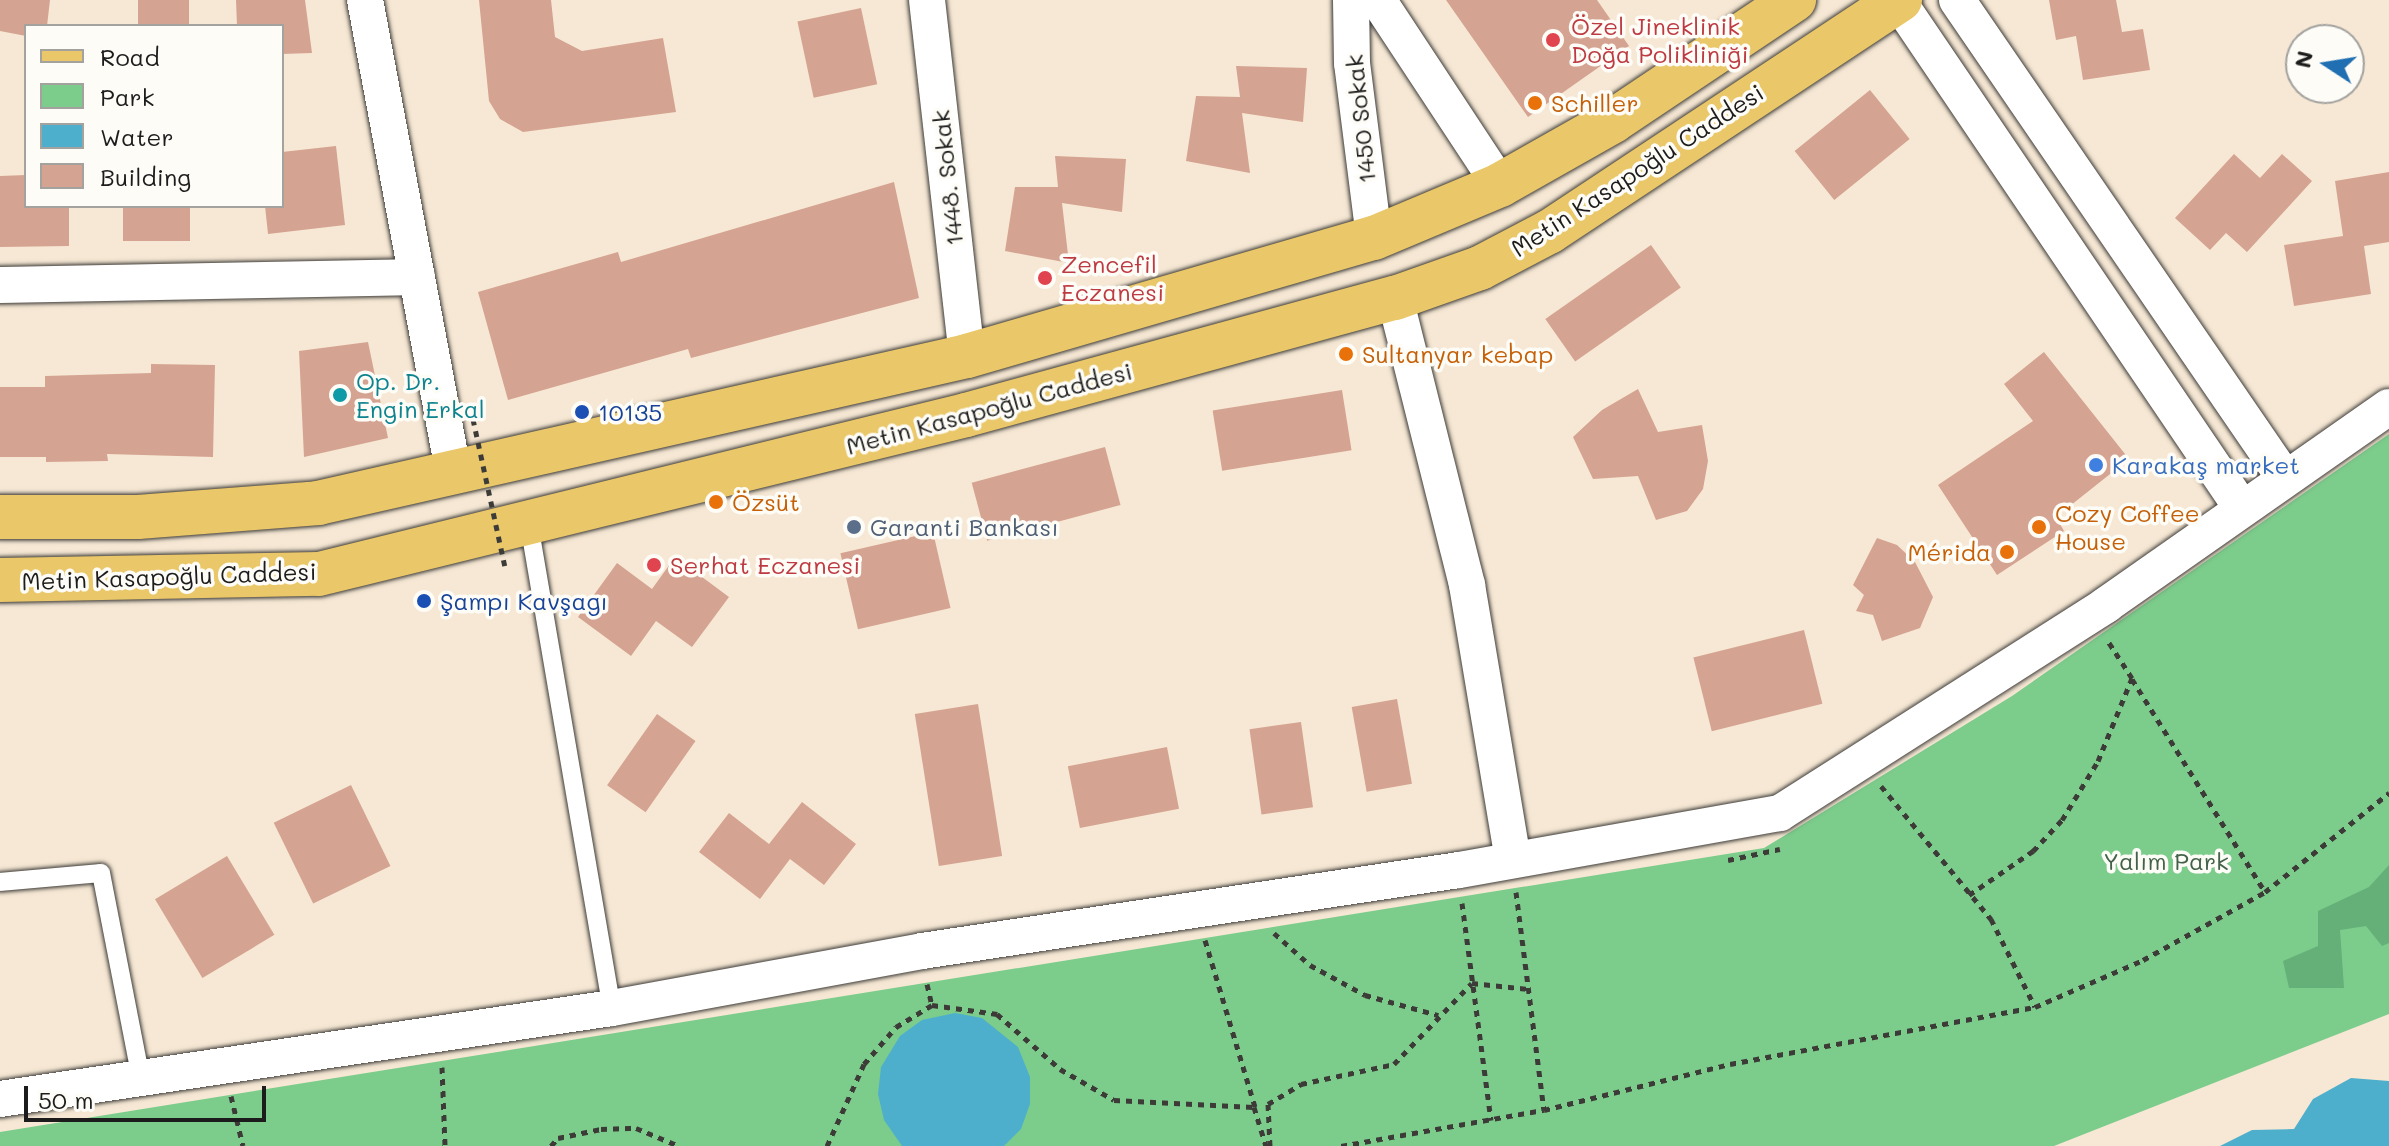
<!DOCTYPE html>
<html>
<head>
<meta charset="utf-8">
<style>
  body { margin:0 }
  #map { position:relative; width:2389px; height:1146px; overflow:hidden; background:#f6e8d4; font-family:Mali,sans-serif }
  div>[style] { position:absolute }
  .green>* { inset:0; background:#7ccc8c }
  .forest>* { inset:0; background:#65b078 }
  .water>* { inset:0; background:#4eafcd }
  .building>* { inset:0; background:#d5a391; transform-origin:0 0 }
  .path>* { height:5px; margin-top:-2.5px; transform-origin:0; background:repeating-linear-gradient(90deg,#3d3b38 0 6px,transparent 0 12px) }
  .roads { filter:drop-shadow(0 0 2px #3d3b38) drop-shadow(0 0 2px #3d3b38) }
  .lane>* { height:18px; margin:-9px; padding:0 9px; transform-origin:9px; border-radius:9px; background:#fff }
  .street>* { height:36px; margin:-18px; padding:0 18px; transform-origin:18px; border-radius:18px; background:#fff }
  .primary>* { height:44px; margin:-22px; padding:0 22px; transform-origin:22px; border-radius:22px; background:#eac769 }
  .path-bridge>* { height:5px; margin-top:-2.5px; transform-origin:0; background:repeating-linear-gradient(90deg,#3d3b38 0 6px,transparent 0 12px) }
  .dots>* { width:22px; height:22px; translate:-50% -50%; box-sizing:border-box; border:4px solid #fdfcf7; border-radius:50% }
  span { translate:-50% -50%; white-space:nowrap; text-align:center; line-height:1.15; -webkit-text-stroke:7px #fdfcf7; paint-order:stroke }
  .health-label { font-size:24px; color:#be3a42 }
  .left { translate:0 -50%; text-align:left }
  .food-label { font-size:24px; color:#c56008 }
  .right { translate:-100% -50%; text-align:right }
  .street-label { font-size:24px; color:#1c1c1c }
  .culture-label { font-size:24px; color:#0d838f }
  .transit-label { font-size:24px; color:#164399 }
  .shop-label { font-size:24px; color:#366cbe }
  .service-label { font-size:24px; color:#4e5e75 }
  .park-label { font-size:24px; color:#426249 }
  .legend { position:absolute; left:24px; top:24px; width:260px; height:184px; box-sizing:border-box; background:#fdfcf7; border:2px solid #a3a29f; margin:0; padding:10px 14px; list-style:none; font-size:24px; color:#1c1c1c }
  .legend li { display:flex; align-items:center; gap:16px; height:40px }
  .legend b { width:40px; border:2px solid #a3a29f }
  .north { position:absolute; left:2285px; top:24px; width:80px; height:80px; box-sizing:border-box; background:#fdfcf7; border:2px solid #a3a29f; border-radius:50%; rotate:282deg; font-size:22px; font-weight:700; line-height:32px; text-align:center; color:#1c1c1c }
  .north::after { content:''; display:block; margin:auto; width:28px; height:36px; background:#1f6fb2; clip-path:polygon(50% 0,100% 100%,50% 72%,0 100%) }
  .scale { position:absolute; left:24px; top:1086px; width:242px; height:36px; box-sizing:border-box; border:4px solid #1c1c1c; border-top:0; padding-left:10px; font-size:24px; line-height:28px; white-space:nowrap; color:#1c1c1c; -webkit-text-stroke:6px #fdfcf7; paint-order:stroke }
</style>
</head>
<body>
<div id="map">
  <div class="green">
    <div style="clip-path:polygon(2389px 434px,2389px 1014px,2054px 1146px,0 1146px,0 1132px,1764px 848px,2012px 696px)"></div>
  </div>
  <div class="forest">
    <div style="clip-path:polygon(2389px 865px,2389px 943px,2382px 946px,2366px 926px,2340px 930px,2344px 988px,2289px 988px,2283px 961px,2318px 946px,2318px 911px,2369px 887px)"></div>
  </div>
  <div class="water">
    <div style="clip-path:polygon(955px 1013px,982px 1018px,1018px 1047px,1030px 1077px,1030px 1104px,1021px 1129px,1004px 1146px,902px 1146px,884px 1120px,878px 1094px,881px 1067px,900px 1036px,922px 1020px)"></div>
    <div style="clip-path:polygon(2351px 1078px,2389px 1081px,2389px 1146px,2220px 1146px,2252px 1130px,2294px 1129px,2313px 1099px)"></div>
  </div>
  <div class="building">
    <div style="clip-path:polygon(0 0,50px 0,47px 26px,26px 26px,26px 36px,0 31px)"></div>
    <div style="left:138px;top:0;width:51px;height:26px"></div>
    <div style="clip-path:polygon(236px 0,305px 0,312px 53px,282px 54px,282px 26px,237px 26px)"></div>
    <div style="clip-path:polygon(479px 0,551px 0,555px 37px,582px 51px,663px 38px,676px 112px,523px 132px,500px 119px,489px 101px)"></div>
    <div style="clip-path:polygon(1446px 0,1597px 0,1629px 46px,1528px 117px)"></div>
    <div style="clip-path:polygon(2049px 0,2116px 0,2122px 32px,2143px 29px,2150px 70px,2083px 80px,2076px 36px,2056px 40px)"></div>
    <div style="left:861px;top:8px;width:78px;height:65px;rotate:78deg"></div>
    <div style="clip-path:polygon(1236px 66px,1307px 68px,1303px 122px,1242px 113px,1250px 173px,1186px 161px,1196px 96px,1240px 97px)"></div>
    <div style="left:1870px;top:90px;width:63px;height:97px;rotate:51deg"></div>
    <div style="clip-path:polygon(336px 146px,345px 225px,268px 234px,265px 206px,282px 206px,282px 152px)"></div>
    <div style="clip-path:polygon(2234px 154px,2260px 178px,2282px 154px,2312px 181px,2247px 252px,2226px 233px,2210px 250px,2175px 218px)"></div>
    <div style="clip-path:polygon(1055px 156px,1126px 159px,1122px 212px,1062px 203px,1069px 263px,1005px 251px,1015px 187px,1058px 187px)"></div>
    <div style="clip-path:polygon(2389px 172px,2389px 242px,2364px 246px,2371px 294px,2294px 306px,2284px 245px,2343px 236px,2335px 181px)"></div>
    <div style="clip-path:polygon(26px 175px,26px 206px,69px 206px,69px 246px,0 247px,0 176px)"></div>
    <div style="clip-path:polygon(894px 182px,919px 298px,691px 358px,688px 349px,508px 400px,478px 292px,618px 252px,621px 262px)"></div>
    <div style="left:123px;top:206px;width:67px;height:35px"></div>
    <div style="left:1651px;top:245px;width:52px;height:129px;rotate:55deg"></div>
    <div style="clip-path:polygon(368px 342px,388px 438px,304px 457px,299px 351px)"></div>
    <div style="clip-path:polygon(2044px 352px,2129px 459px,2056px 517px,2064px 531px,1997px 575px,1938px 485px,2033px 421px,2004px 384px)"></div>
    <div style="clip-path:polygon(151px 364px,215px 365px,213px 457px,107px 454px,108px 461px,46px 462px,46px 457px,0 457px,0 387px,45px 387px,45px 376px,151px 373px)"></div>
    <div style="clip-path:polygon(1638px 389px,1658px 432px,1702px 425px,1708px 461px,1703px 489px,1687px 511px,1656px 520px,1638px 476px,1593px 479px,1573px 437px,1602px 410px)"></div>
    <div style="left:1342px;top:390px;width:61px;height:131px;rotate:81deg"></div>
    <div style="left:1105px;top:447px;width:60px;height:138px;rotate:75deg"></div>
    <div style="left:933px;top:532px;width:78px;height:95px;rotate:77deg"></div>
    <div style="clip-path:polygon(1877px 538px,1897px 545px,1915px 562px,1933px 597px,1920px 628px,1882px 641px,1873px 615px,1856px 611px,1864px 595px,1853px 585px)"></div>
    <div style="clip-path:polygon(675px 557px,729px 597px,692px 647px,656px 621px,631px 656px,578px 617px,617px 563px,652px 589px)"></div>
    <div style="left:1804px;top:630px;width:76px;height:114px;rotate:76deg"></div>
    <div style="left:1397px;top:699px;width:86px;height:46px;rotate:80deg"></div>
    <div style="left:978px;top:704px;width:154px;height:64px;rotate:81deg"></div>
    <div style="left:657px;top:714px;width:47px;height:87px;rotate:35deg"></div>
    <div style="left:1301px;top:722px;width:86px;height:52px;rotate:82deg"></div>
    <div style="left:1167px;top:747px;width:63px;height:101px;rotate:79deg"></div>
    <div style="left:351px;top:785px;width:90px;height:86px;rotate:64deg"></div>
    <div style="clip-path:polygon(802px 802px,856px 844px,824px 885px,790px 859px,760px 899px,699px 852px,729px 813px,769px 844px)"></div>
    <div style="left:227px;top:856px;width:92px;height:84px;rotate:59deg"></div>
  </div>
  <div class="path">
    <div style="left:2132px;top:679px;width:251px;rotate:58deg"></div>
    <div style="left:1881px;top:786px;width:173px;rotate:50.4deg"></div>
    <div style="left:1991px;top:919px;width:98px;rotate:63.4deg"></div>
    <div style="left:1728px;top:860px;width:53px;rotate:-11.9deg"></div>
    <div style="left:1516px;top:892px;width:220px;rotate:82.7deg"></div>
    <div style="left:1969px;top:895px;width:78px;rotate:-34.5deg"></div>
    <div style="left:2033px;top:851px;width:42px;rotate:-46.9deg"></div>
    <div style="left:2062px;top:820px;width:69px;rotate:-58.6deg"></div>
    <div style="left:2098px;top:761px;width:90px;rotate:-67.7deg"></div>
    <div style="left:2132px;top:678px;width:44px;rotate:-123deg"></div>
    <div style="left:1462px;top:903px;width:219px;rotate:82.4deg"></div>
    <div style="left:1274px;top:933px;width:48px;rotate:41.6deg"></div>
    <div style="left:1310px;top:965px;width:63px;rotate:28.6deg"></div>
    <div style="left:1365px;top:995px;width:76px;rotate:15.3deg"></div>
    <div style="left:1205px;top:940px;width:174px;rotate:73.3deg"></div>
    <div style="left:927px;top:984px;width:22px;rotate:77deg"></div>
    <div style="left:932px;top:1005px;width:66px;rotate:7.9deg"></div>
    <div style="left:997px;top:1014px;width:84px;rotate:41.1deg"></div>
    <div style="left:1060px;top:1069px;width:62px;rotate:29.9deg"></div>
    <div style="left:1114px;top:1100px;width:140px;rotate:2.9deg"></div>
    <div style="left:1254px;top:1107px;width:41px;rotate:72.9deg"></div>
    <div style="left:442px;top:1067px;width:79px;rotate:87.8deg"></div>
    <div style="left:231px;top:1096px;width:51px;rotate:76.5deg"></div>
    <div style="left:551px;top:1146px;width:11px;rotate:-49deg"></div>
    <div style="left:558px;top:1138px;width:44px;rotate:-11.8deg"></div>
    <div style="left:601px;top:1129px;width:35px;rotate:-2deg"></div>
    <div style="left:636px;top:1128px;width:47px;rotate:22.7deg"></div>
    <div style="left:827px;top:1146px;width:90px;rotate:-65.7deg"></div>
    <div style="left:864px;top:1064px;width:49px;rotate:-49.1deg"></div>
    <div style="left:896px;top:1027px;width:42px;rotate:-31.4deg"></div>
    <div style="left:1270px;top:1146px;width:42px;rotate:-92.7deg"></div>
    <div style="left:1268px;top:1104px;width:39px;rotate:-31deg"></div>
    <div style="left:1301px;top:1084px;width:95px;rotate:-12.1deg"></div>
    <div style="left:1394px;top:1064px;width:112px;rotate:-46.1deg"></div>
    <div style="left:1472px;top:983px;width:56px;rotate:6.1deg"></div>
    <div style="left:1341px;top:1146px;width:206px;rotate:-10.1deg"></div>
    <div style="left:1544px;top:1110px;width:192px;rotate:-13.9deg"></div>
    <div style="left:1730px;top:1064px;width:310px;rotate:-10.6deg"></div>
    <div style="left:2035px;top:1007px;width:118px;rotate:-23.5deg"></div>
    <div style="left:2143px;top:960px;width:140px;rotate:-29.1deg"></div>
    <div style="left:2265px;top:892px;width:159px;rotate:-38.6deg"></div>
  </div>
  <div class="roads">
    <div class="lane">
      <div style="left:529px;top:524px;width:491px;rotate:80.3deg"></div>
      <div style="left:0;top:882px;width:101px;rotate:-5.1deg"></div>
      <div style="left:101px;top:873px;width:209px;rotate:79deg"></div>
    </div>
    <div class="street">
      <div style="left:365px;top:0;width:484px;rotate:79.4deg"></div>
      <div style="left:927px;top:0;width:358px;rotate:83.6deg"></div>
      <div style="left:1351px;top:0;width:63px;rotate:89.1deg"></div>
      <div style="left:1352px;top:63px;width:176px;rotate:82.8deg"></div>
      <div style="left:1378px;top:0;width:222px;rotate:56.6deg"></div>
      <div style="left:1957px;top:0;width:578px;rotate:55.57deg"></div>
      <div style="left:1898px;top:1px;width:611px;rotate:55.87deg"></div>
      <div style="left:0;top:285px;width:417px;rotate:-1.1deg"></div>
      <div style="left:1395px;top:298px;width:296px;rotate:75.9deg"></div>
      <div style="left:1467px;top:585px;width:278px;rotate:80.5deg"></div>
      <div style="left:0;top:1099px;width:619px;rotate:-8.46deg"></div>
      <div style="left:612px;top:1008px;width:315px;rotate:-10.4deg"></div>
      <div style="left:922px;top:951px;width:543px;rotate:-8.58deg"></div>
      <div style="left:1459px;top:870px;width:326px;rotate:-10.1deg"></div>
      <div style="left:1780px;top:813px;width:387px;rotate:-32.5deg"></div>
      <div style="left:2106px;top:605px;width:345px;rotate:-35deg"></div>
    </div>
    <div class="primary">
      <div style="left:0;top:517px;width:138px"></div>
      <div style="left:138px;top:517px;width:181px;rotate:-4.4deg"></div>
      <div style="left:318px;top:503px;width:665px;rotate:-12.76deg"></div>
      <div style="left:967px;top:356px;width:424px;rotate:-16.2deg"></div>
      <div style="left:1374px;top:238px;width:137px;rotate:-22.8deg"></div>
      <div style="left:1500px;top:185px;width:130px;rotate:-29.5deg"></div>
      <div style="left:1613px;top:121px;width:218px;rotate:-33.8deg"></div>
      <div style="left:0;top:580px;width:319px;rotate:-1.1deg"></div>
      <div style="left:319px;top:574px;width:666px;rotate:-13.81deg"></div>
      <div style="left:966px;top:415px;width:445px;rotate:-15.3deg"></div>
      <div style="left:1395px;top:298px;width:90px;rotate:-19.4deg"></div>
      <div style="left:1480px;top:268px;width:78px;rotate:-27.6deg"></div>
      <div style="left:1549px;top:232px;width:421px;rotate:-33.5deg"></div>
    </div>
  </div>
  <div class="path-bridge">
    <div style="left:473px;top:419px;width:151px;rotate:77.8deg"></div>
  </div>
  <div class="dots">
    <div style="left:1553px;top:40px;background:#e0444e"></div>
    <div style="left:1535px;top:103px;background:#e8710a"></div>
    <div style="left:1045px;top:278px;background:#e0444e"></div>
    <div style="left:1346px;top:354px;background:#e8710a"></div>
    <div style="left:340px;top:395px;background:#0f9aa8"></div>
    <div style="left:582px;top:412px;background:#1a4fb4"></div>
    <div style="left:2096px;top:465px;background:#3f7fe0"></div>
    <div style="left:716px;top:502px;background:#e8710a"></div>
    <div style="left:854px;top:527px;background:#5c6f8a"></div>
    <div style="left:2039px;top:527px;background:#e8710a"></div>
    <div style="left:2007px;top:552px;background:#e8710a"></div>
    <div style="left:654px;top:565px;background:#e0444e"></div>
    <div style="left:424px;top:601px;background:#1a4fb4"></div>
  </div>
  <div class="health-label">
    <span class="left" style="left:1571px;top:40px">Özel Jineklinik<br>Doğa Polikliniği</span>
    <span class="left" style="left:1061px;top:278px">Zencefil<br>Eczanesi</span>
    <span class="left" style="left:670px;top:565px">Serhat Eczanesi</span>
  </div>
  <div class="food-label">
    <span class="left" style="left:1551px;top:103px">Schiller</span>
    <span class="left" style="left:1362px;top:354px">Sultanyar kebap</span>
    <span class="left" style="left:732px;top:502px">Özsüt</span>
    <span class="left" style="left:2055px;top:527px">Cozy Coffee<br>House</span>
    <span class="right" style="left:1991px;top:552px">Mérida</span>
  </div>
  <div class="street-label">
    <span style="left:1360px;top:119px;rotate:-96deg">1450 Sokak</span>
    <span style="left:1637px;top:170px;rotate:-33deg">Metin Kasapoğlu Caddesi</span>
    <span style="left:947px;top:178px;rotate:-96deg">1448. Sokak</span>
    <span style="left:989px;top:408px;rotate:-15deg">Metin Kasapoğlu Caddesi</span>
    <span style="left:169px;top:576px;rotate:-2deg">Metin Kasapoğlu Caddesi</span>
  </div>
  <div class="culture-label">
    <span class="left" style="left:356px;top:395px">Op. Dr.<br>Engin Erkal</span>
  </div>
  <div class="transit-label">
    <span class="left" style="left:598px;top:412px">10135</span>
    <span class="left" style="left:440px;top:601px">Şampı Kavşagı</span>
  </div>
  <div class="shop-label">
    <span class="left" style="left:2112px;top:465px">Karakaş market</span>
  </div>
  <div class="service-label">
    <span class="left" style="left:870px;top:527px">Garanti Bankası</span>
  </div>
  <div class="park-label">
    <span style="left:2166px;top:861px">Yalım Park</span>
  </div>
  <ul class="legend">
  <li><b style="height:10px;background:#eac769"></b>Road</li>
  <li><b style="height:22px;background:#7ccc8c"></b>Park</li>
  <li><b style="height:22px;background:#4eafcd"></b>Water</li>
  <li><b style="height:22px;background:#d5a391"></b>Building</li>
  </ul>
  <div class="north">N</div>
  <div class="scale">50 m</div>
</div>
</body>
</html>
